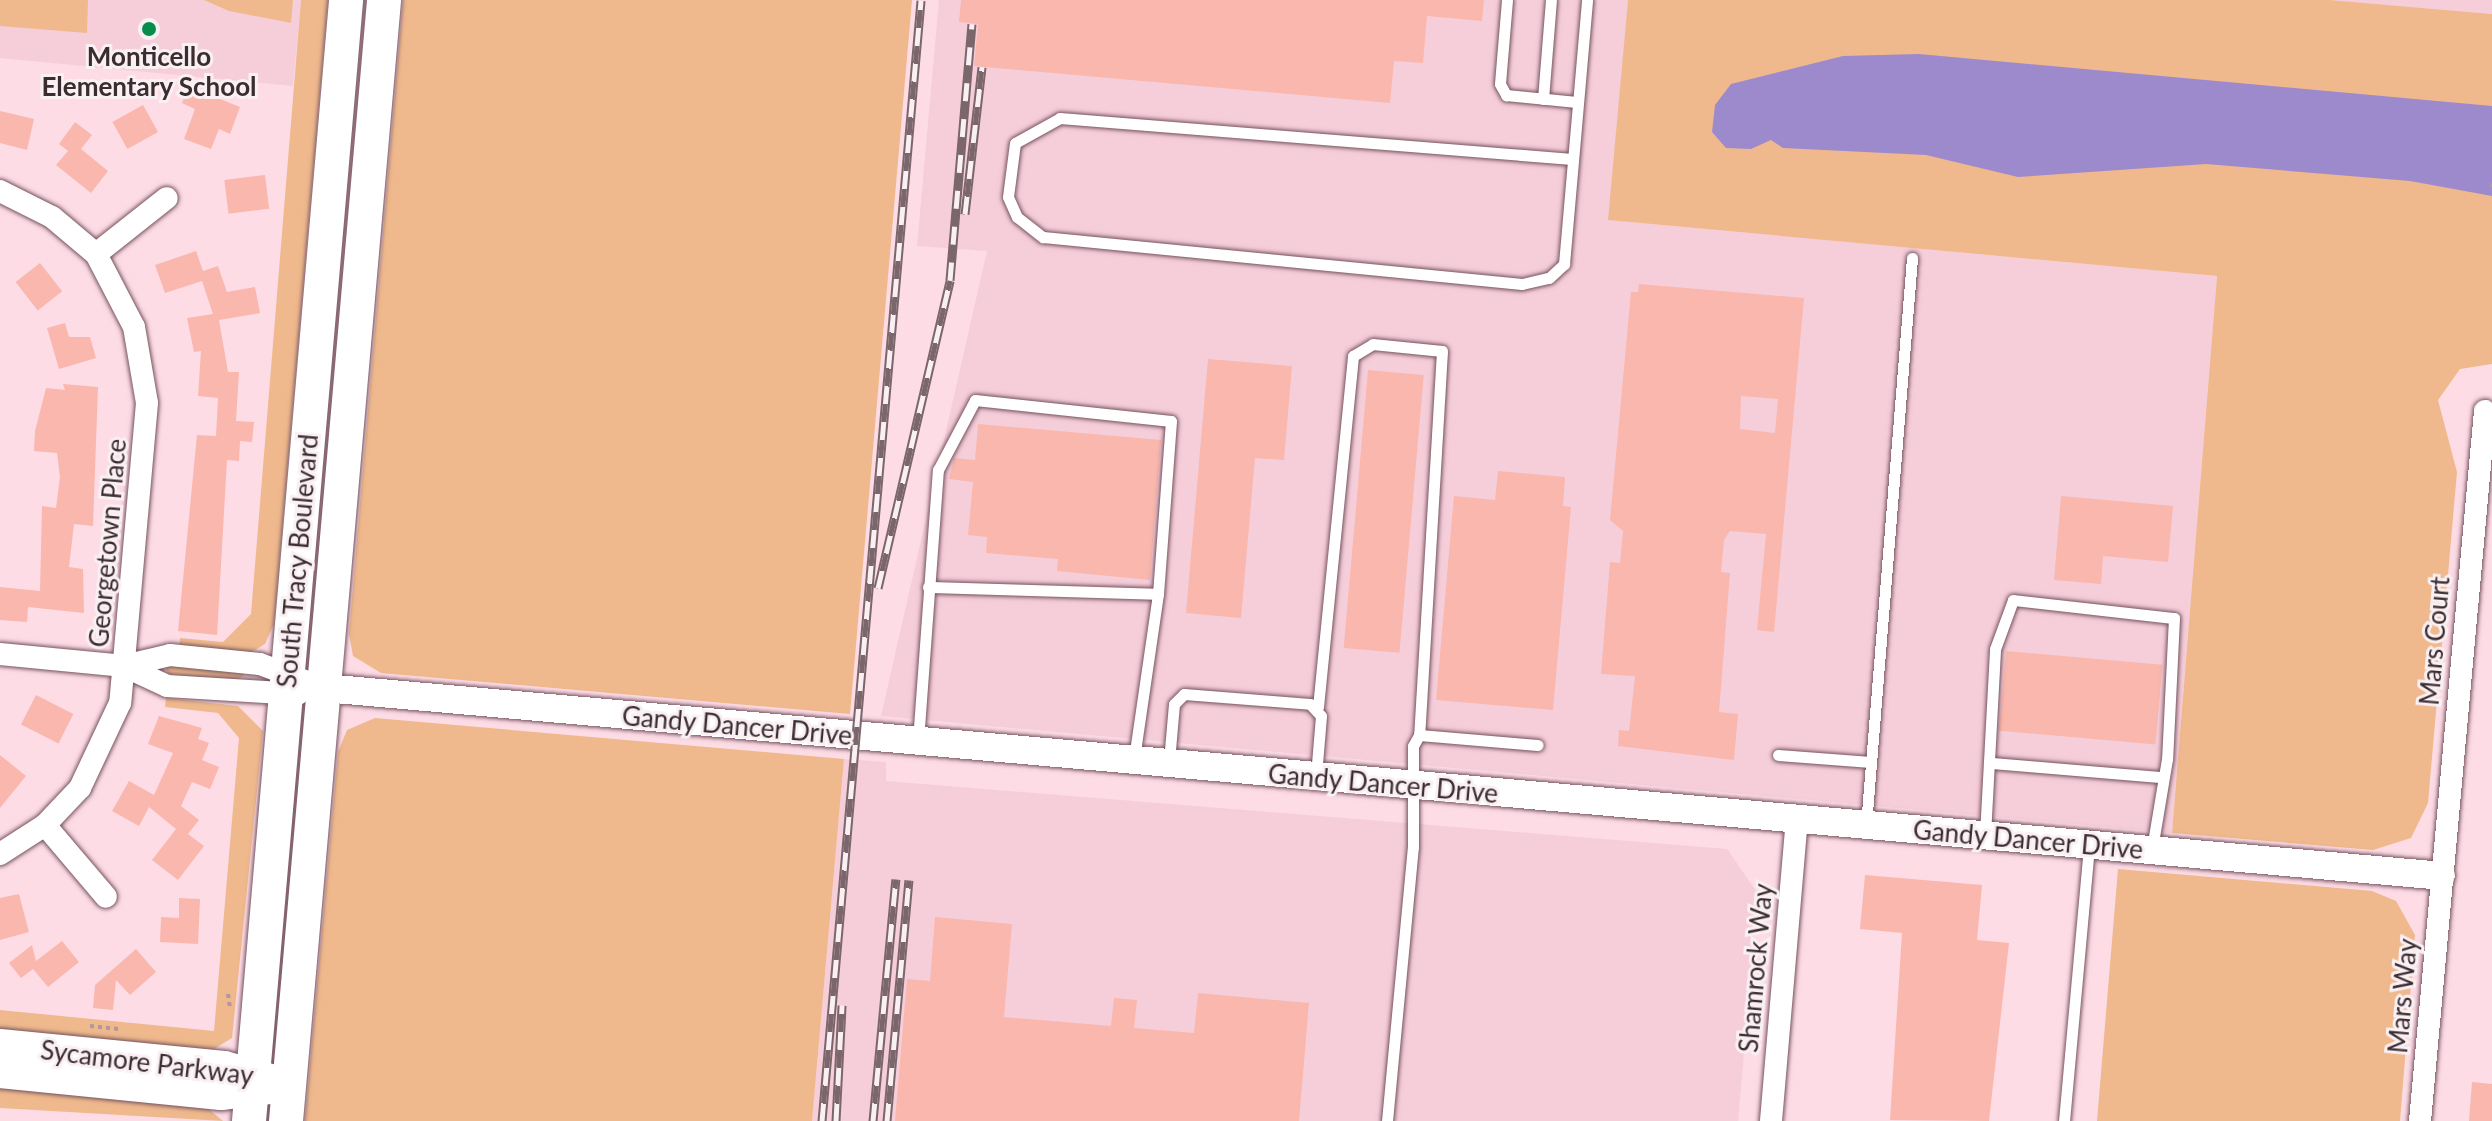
<!DOCTYPE html>
<html>
<head>
<meta charset="utf-8">
<style>
  body { margin:0 }
  #map { position:relative; width:2492px; height:1121px; overflow:hidden; background:#fddce6; font-family:Lato,sans-serif }
  div>[style] { position:absolute }
  .built>* { inset:0; background:#f6ceda }
  .green>* { inset:0; background:#efb98d }
  .water>* { inset:0; background:#9c8acd }
  .building>* { inset:0; background:#fab7ad; transform-origin:0 0 }
  .path>* { height:4px; margin-top:-2px; transform-origin:0; background:repeating-linear-gradient(90deg,#b1979e 0 4px,transparent 0 8px) }
  .roads { filter:drop-shadow(0 0 2px #76535e) drop-shadow(0 0 2px #76535e) }
  .service>* { height:11px; margin:-5.5px; padding:0 5.5px; transform-origin:5.5px; border-radius:5.5px; background:#fff }
  .minor>* { height:22px; margin:-11px; padding:0 11px; transform-origin:11px; border-radius:11px; background:#fff }
  .tertiary>* { height:28px; margin:-14px; padding:0 14px; transform-origin:14px; border-radius:14px; background:#fff }
  .secondary>* { height:32px; margin:-16px; padding:0 16px; transform-origin:16px; border-radius:16px; background:#fff }
  .primary>* { height:34px; margin:-17px; padding:0 17px; transform-origin:17px; border-radius:17px; background:#fff }
  .rail>* { height:9px; margin-top:-4.5px; transform-origin:0; background:repeating-linear-gradient(90deg,#f9f0f3 0 18px,#7a666b 0 36px); box-sizing:border-box; border-block:2px solid #7a666b }
  .dots>* { width:22px; height:22px; translate:-50% -50%; box-sizing:border-box; border:4px solid #f9f0f3; border-radius:50% }
  span { translate:-50% -50%; white-space:nowrap; text-align:center; line-height:1.15; -webkit-text-stroke:6px #f9f0f3; paint-order:stroke }
  .poi-label { font-size:26px; color:#3b2c30; font-weight:700 }
  .street-label { font-size:26px; color:#3b2c30 }
</style>
</head>
<body>
<div id="map">
  <div class="built">
    <div style="clip-path:polygon(0 0,301px 0,293px 86px,0 58px)"></div>
    <div style="clip-path:polygon(939px 0,1628px 0,1609px 220px,2217px 276px,2172px 833px,881px 716px,987px 251px,917px 246px)"></div>
    <div style="clip-path:polygon(2330px 0,2492px 0,2492px 14px)"></div>
    <div style="clip-path:polygon(844px 759px,886px 762px,886px 781px,1727px 849px,1758px 894px,1738px 1121px,812px 1121px)"></div>
  </div>
  <div class="green">
    <div style="clip-path:polygon(0 0,88px 0,87px 33px,0 26px)"></div>
    <div style="clip-path:polygon(204px 0,293px 0,291px 23px,229px 11px)"></div>
    <div style="clip-path:polygon(301px 0,328px 0,274px 624px,265px 644px,248px 654px,179px 649px,180px 638px,223px 642px,251px 614px)"></div>
    <div style="clip-path:polygon(403px 0,912px 0,850px 714px,381px 673px,353px 656px,349px 634px)"></div>
    <div style="clip-path:polygon(1628px 0,2330px 0,2492px 14px,2492px 364px,2460px 369px,2438px 400px,2457px 472px,2428px 803px,2411px 838px,2373px 850px,2172px 833px,2217px 276px,1608px 220px)"></div>
    <div style="clip-path:polygon(164px 663px,243px 671px,244px 675px,236px 681px,168px 674px)"></div>
    <div style="clip-path:polygon(166px 698px,238px 706px,263px 731px,232px 1038px,209px 1052px,0 1033px,0 1010px,214px 1031px,239px 738px,218px 713px,165px 707px)"></div>
    <div style="clip-path:polygon(375px 718px,844px 759px,812px 1121px,305px 1121px,338px 752px,347px 730px)"></div>
    <div style="clip-path:polygon(2118px 869px,2372px 891px,2396px 901px,2415px 935px,2400px 1121px,2097px 1121px)"></div>
    <div style="clip-path:polygon(0 1085px,206px 1107px,223px 1121px,0 1108px)"></div>
  </div>
  <div class="water">
    <div style="clip-path:polygon(1919px 54px,2492px 106px,2492px 196px,2410px 181px,2206px 164px,2018px 177px,1926px 155px,1783px 148px,1771px 140px,1751px 149px,1726px 148px,1712px 132px,1715px 105px,1731px 84px,1843px 56px)"></div>
  </div>
  <div class="building">
    <div style="clip-path:polygon(961px 0,1484px 0,1482px 21px,1427px 16px,1423px 63px,1394px 61px,1390px 103px,974px 66px,978px 24px,959px 22px)"></div>
    <div style="clip-path:polygon(188px 86px,240px 107px,230px 134px,219px 129px,211px 149px,184px 139px,195px 109px,182px 103px)"></div>
    <div style="left:143px;top:105px;width:31px;height:35px;rotate:61deg"></div>
    <div style="clip-path:polygon(0 111px,34px 119px,27px 150px,0 143px)"></div>
    <div style="clip-path:polygon(75px 122px,92px 135px,81px 149px,108px 171px,91px 193px,56px 165px,68px 151px,59px 144px)"></div>
    <div style="left:265px;top:175px;width:34px;height:41px;rotate:83deg"></div>
    <div style="clip-path:polygon(196px 251px,203px 271px,218px 266px,227px 292px,255px 287px,260px 313px,219px 320px,228px 372px,239px 372px,236px 421px,254px 422px,252px 442px,240px 441px,239px 461px,227px 460px,217px 635px,178px 631px,197px 435px,216px 436px,218px 398px,198px 396px,201px 351px,194px 352px,187px 318px,213px 314px,202px 281px,165px 293px,155px 265px)"></div>
    <div style="left:40px;top:263px;width:36px;height:31px;rotate:52deg"></div>
    <div style="clip-path:polygon(evenodd,1639px 284px,1804px 298px,1774px 632px,1757px 630px,1766px 534px,1730px 531px,1724px 540px,1721px 572px,1730px 573px,1719px 712px,1738px 714px,1734px 760px,1618px 746px,1619px 730px,1629px 731px,1635px 676px,1601px 674px,1610px 562px,1620px 563px,1623px 531px,1610px 520px,1631px 292px,1638px 292px,1639px 284px,1741px 396px,1778px 399px,1775px 433px,1740px 429px,1741px 396px)"></div>
    <div style="clip-path:polygon(65px 323px,69px 337px,90px 337px,96px 358px,59px 369px,47px 328px)"></div>
    <div style="clip-path:polygon(1208px 359px,1292px 366px,1284px 460px,1255px 458px,1241px 618px,1186px 613px)"></div>
    <div style="left:1368px;top:370px;width:56px;height:279px;rotate:5deg"></div>
    <div style="clip-path:polygon(63px 384px,98px 387px,93px 526px,74px 524px,69px 567px,83px 569px,84px 613px,28px 607px,27px 622px,0 620px,0 587px,40px 591px,42px 506px,56px 508px,60px 477px,57px 453px,34px 451px,35px 431px,46px 388px,65px 390px)"></div>
    <div style="clip-path:polygon(978px 424px,1161px 440px,1150px 580px,1057px 571px,1058px 559px,986px 553px,987px 537px,968px 535px,973px 482px,949px 479px,954px 458px,975px 460px)"></div>
    <div style="clip-path:polygon(1498px 471px,1565px 477px,1563px 506px,1571px 507px,1553px 710px,1436px 700px,1454px 496px,1495px 500px)"></div>
    <div style="clip-path:polygon(2061px 496px,2173px 506px,2168px 562px,2103px 556px,2101px 584px,2054px 580px)"></div>
    <div style="left:2006px;top:651px;width:157px;height:80px;rotate:5deg"></div>
    <div style="left:36px;top:695px;width:42px;height:33px;rotate:27deg"></div>
    <div style="clip-path:polygon(159px 716px,202px 728px,198px 739px,209px 743px,202px 760px,219px 767px,210px 789px,192px 782px,181px 806px,199px 820px,188px 834px,204px 846px,178px 880px,152px 860px,176px 829px,149px 807px,139px 826px,112px 811px,129px 781px,154px 795px,173px 753px,148px 744px)"></div>
    <div style="clip-path:polygon(0 755px,26px 776px,0 808px)"></div>
    <div style="clip-path:polygon(1865px 875px,1982px 885px,1977px 940px,2009px 943px,1989px 1121px,1890px 1120px,1902px 933px,1860px 929px)"></div>
    <div style="clip-path:polygon(19px 894px,29px 932px,0 940px,0 898px)"></div>
    <div style="clip-path:polygon(179px 898px,200px 899px,198px 944px,160px 942px,161px 917px,179px 918px)"></div>
    <div style="clip-path:polygon(935px 917px,1012px 924px,1004px 1017px,1111px 1026px,1114px 998px,1137px 1000px,1134px 1028px,1194px 1033px,1198px 993px,1309px 1003px,1299px 1121px,895px 1121px,907px 979px,930px 981px)"></div>
    <div style="clip-path:polygon(62px 941px,79px 962px,48px 987px,33px 969px,21px 978px,9px 963px,32px 945px,36px 961px)"></div>
    <div style="clip-path:polygon(136px 949px,156px 972px,130px 995px,116px 980px,113px 1010px,93px 1008px,95px 985px)"></div>
    <div style="clip-path:polygon(2472px 1082px,2492px 1084px,2492px 1121px,2469px 1121px)"></div>
  </div>
  <div class="path">
    <div style="left:2490px;top:185px;width:2px;rotate:27deg"></div>
    <div style="left:228px;top:994px;width:14px;rotate:82deg"></div>
    <div style="left:90px;top:1026px;width:31px;rotate:6deg"></div>
  </div>
  <div class="roads">
    <div class="service">
      <div style="left:1507px;top:0;width:84px;rotate:94.8deg"></div>
      <div style="left:1500px;top:84px;width:13px;rotate:61deg"></div>
      <div style="left:1506px;top:95px;width:71px;rotate:5.6deg"></div>
      <div style="left:1543px;top:99px;width:99px;rotate:-85.4deg"></div>
      <div style="left:1572px;top:159px;width:514px;rotate:-175.42deg"></div>
      <div style="left:1060px;top:118px;width:51px;rotate:150.9deg"></div>
      <div style="left:1015px;top:143px;width:54px;rotate:97.4deg"></div>
      <div style="left:1008px;top:197px;width:22px;rotate:66deg"></div>
      <div style="left:1017px;top:217px;width:33px;rotate:38deg"></div>
      <div style="left:1043px;top:237px;width:481px;rotate:5.6deg"></div>
      <div style="left:1522px;top:284px;width:28px;rotate:-13deg"></div>
      <div style="left:1549px;top:278px;width:21px;rotate:-43deg"></div>
      <div style="left:1564px;top:264px;width:265px;rotate:-85deg"></div>
      <div style="left:928px;top:587px;width:230px;rotate:1.7deg"></div>
      <div style="left:1318px;top:707px;width:353px;rotate:-84.3deg"></div>
      <div style="left:1353px;top:356px;width:23px;rotate:-31deg"></div>
      <div style="left:1373px;top:344px;width:69px;rotate:5.8deg"></div>
      <div style="left:1442px;top:351px;width:385px;rotate:93.4deg"></div>
      <div style="left:918px;top:741px;width:272px;rotate:-85.8deg"></div>
      <div style="left:938px;top:470px;width:79px;rotate:-62.1deg"></div>
      <div style="left:975px;top:400px;width:197px;rotate:6.1deg"></div>
      <div style="left:1171px;top:421px;width:173px;rotate:94.3deg"></div>
      <div style="left:1158px;top:594px;width:166px;rotate:98.3deg"></div>
      <div style="left:1778px;top:755px;width:93px;rotate:4.3deg"></div>
      <div style="left:1169px;top:761px;width:57px;rotate:-85deg"></div>
      <div style="left:1174px;top:704px;width:14px;rotate:-45deg"></div>
      <div style="left:1184px;top:694px;width:126px;rotate:4.5deg"></div>
      <div style="left:1310px;top:704px;width:16px;rotate:47deg"></div>
      <div style="left:1321px;top:716px;width:59px;rotate:94.8deg"></div>
      <div style="left:1992px;top:763px;width:168px;rotate:4.8deg"></div>
      <div style="left:1866px;top:825px;width:569px;rotate:-85.36deg"></div>
      <div style="left:1985px;top:835px;width:186px;rotate:-86.9deg"></div>
      <div style="left:1995px;top:649px;width:52px;rotate:-69.8deg"></div>
      <div style="left:2013px;top:600px;width:162px;rotate:6.4deg"></div>
      <div style="left:2174px;top:618px;width:141px;rotate:92.8deg"></div>
      <div style="left:2167px;top:759px;width:91px;rotate:99.5deg"></div>
      <div style="left:1387px;top:1121px;width:275px;rotate:-84.6deg"></div>
      <div style="left:1413px;top:847px;width:101px;rotate:-90deg"></div>
      <div style="left:1413px;top:746px;width:13px;rotate:-61deg"></div>
      <div style="left:1419px;top:735px;width:119px;rotate:4.8deg"></div>
      <div style="left:2064px;top:1121px;width:276px;rotate:-84.8deg"></div>
    </div>
    <div class="minor">
      <div style="left:0;top:191px;width:58px;rotate:26.6deg"></div>
      <div style="left:52px;top:217px;width:57px;rotate:40.1deg"></div>
      <div style="left:96px;top:254px;width:82px;rotate:62.5deg"></div>
      <div style="left:134px;top:327px;width:77px;rotate:80.3deg"></div>
      <div style="left:147px;top:403px;width:301px;rotate:95.1deg"></div>
      <div style="left:120px;top:703px;width:94px;rotate:115.2deg"></div>
      <div style="left:80px;top:788px;width:51px;rotate:133.4deg"></div>
      <div style="left:45px;top:825px;width:54px;rotate:147.2deg"></div>
      <div style="left:96px;top:254px;width:90px;rotate:-38.3deg"></div>
      <div style="left:0;top:654px;width:125px;rotate:5.5deg"></div>
      <div style="left:124px;top:666px;width:47px;rotate:-13.4deg"></div>
      <div style="left:170px;top:655px;width:90px;rotate:5.7deg"></div>
      <div style="left:260px;top:664px;width:68px;rotate:20.6deg"></div>
      <div style="left:124px;top:666px;width:47px;rotate:24.9deg"></div>
      <div style="left:167px;top:686px;width:131px;rotate:3.5deg"></div>
      <div style="left:45px;top:825px;width:94px;rotate:49.7deg"></div>
      <div style="left:1771px;top:1121px;width:302px;rotate:-85.1deg"></div>
      <div style="left:2420px;top:1121px;width:713px;rotate:-84.77deg"></div>
    </div>
    <div class="tertiary">
      <div style="left:324px;top:688px;width:2125px;rotate:5.07deg"></div>
    </div>
    <div class="secondary">
      <div style="left:0;top:1045px;width:225px;rotate:5.6deg"></div>
      <div style="left:224px;top:1067px;width:67px;rotate:15.5deg"></div>
      <div style="left:0;top:1072px;width:222px;rotate:5.7deg"></div>
      <div style="left:221px;top:1094px;width:57px;rotate:-7deg"></div>
    </div>
    <div class="primary">
      <div style="left:249px;top:1121px;width:1125px;rotate:-85.05deg"></div>
      <div style="left:286px;top:1121px;width:1125px;rotate:-85deg"></div>
    </div>
  </div>
  <div class="rail">
    <div style="left:965px;top:214px;width:148px;rotate:-83.4deg"></div>
    <div style="left:878px;top:588px;width:316px;rotate:-76.8deg"></div>
    <div style="left:950px;top:280px;width:257px;rotate:-85.1deg"></div>
    <div style="left:822px;top:1121px;width:1125px;rotate:-84.95deg"></div>
    <div style="left:836px;top:1121px;width:116px;rotate:-87deg"></div>
    <div style="left:873px;top:1121px;width:243px;rotate:-84.6deg"></div>
    <div style="left:887px;top:1121px;width:242px;rotate:-84.8deg"></div>
  </div>
  <div class="dots">
    <div style="left:149px;top:29px;background:#078d4a"></div>
  </div>
  <div class="poi-label">
    <span style="left:149px;top:72px">Monticello<br>Elementary School</span>
  </div>
  <div class="street-label">
    <span style="left:108px;top:543px;rotate:-85deg">Georgetown Place</span>
    <span style="left:298px;top:561px;rotate:-85deg">South Tracy Boulevard</span>
    <span style="left:2435px;top:641px;rotate:-85deg">Mars Court</span>
    <span style="left:737px;top:726px;rotate:5deg">Gandy Dancer Drive</span>
    <span style="left:1383px;top:784px;rotate:5deg">Gandy Dancer Drive</span>
    <span style="left:2028px;top:840px;rotate:5deg">Gandy Dancer Drive</span>
    <span style="left:1756px;top:968px;rotate:-85deg">Shamrock Way</span>
    <span style="left:2403px;top:996px;rotate:-85deg">Mars Way</span>
    <span style="left:147px;top:1063px;rotate:7deg">Sycamore Parkway</span>
  </div>
</div>
</body>
</html>
